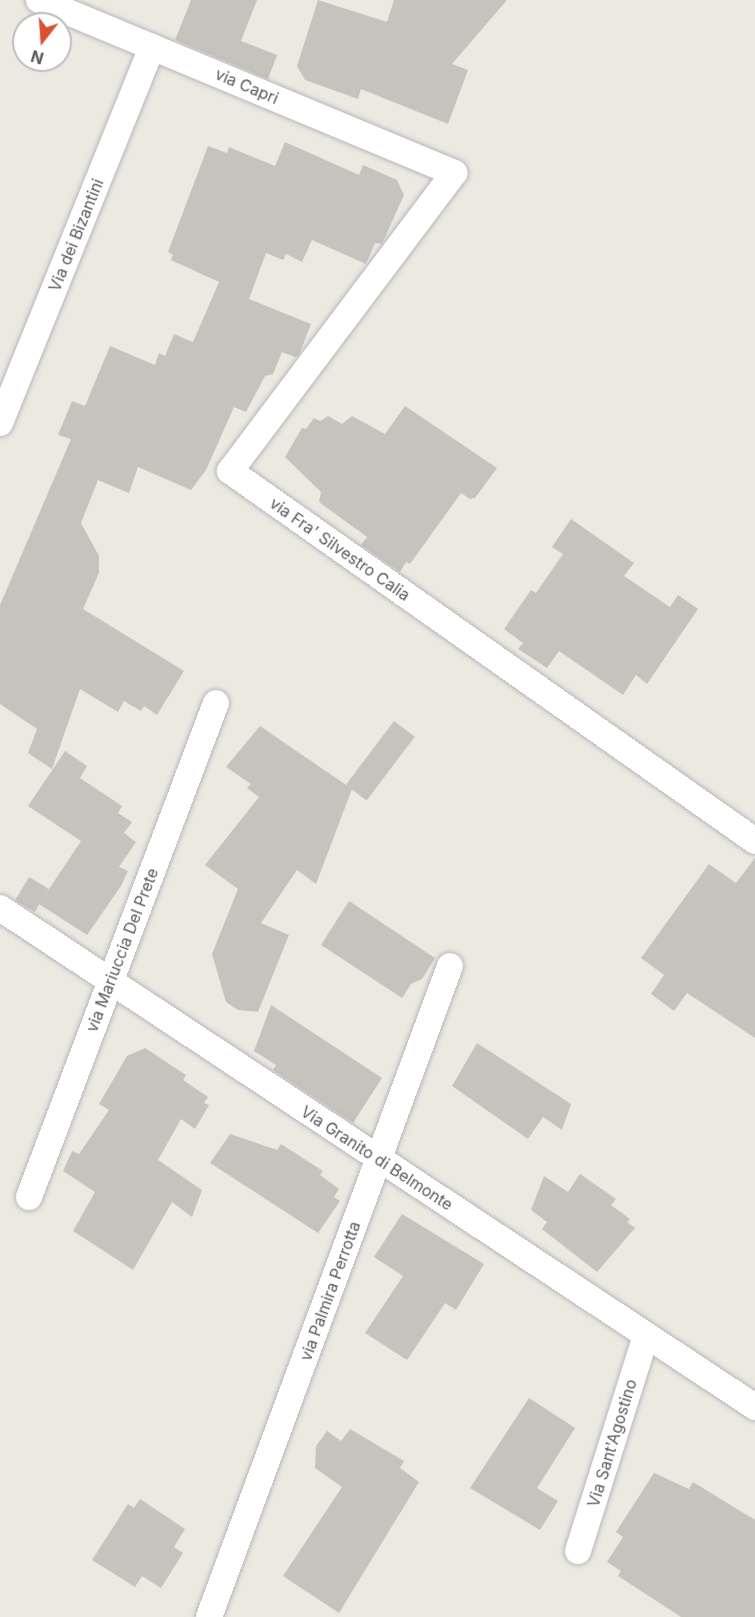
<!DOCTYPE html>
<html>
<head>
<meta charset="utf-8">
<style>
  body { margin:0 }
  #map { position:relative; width:755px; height:1617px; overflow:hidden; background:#ebe9e0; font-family:Inter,sans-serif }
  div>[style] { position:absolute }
  .building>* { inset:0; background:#c6c3bd; transform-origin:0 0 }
  .roads { filter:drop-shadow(0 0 2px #b6b7bc) drop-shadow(0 0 2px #b6b7bc) }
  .minor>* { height:26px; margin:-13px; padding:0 13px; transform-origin:13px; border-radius:13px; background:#fff }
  span { translate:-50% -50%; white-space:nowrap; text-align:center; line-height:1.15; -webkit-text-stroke:4.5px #fff; paint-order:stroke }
  .street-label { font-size:16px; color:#595b60 }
  .north { position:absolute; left:12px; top:12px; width:60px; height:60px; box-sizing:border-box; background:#fff; border:2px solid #bdbdbf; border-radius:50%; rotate:197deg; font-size:16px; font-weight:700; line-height:24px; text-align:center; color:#595b60 }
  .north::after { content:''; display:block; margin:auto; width:21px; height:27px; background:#db5035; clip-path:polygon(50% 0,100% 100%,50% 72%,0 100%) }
</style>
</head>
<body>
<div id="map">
  <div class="building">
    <div style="clip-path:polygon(191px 0,257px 0,241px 41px,277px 55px,268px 79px,175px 40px)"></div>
    <div style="clip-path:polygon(318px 0,387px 22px,394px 0,507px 0,452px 64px,468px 70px,448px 124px,361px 89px,358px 99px,305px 80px,297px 66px)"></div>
    <div style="clip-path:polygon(285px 142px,359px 175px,363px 165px,397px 180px,404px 195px,382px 244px,375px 243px,366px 264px,312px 240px,302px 262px,286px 254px,283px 260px,266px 253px,249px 299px,311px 324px,299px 355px,295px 357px,282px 352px,273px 374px,265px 376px,246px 412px,234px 407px,206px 470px,191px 490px,138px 467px,129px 493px,98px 480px,81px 523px,99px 556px,99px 573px,83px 609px,184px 671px,157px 715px,144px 706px,141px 711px,124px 701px,118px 712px,80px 689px,52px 769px,28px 753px,37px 729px,0 704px,0 605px,71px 439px,58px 435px,72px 401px,85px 406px,110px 346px,155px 365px,159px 353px,165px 356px,174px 334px,193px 342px,219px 282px,171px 260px,173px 255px,168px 252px,208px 146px,227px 153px,229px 147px,275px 166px)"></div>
    <div style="clip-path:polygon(405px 406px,497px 468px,475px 498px,470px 499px,461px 493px,410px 564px,406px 562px,400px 572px,361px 545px,367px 537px,319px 502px,321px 492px,285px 457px,302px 428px,306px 429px,314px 418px,320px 421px,328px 416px,342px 424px,352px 416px,385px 434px)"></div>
    <div style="clip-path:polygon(571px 519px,634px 563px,624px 576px,670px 607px,678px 595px,698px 609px,647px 684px,636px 675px,623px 695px,559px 651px,547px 668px,518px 649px,523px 643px,504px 629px,531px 590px,536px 593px,563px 554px,552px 547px)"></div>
    <div style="left:394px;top:721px;width:26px;height:80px;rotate:37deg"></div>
    <div style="clip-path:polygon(260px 726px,352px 789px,316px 884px,297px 870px,261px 923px,289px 935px,258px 1012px,238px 1010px,226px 1002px,212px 954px,238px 889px,205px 865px,259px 797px,247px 788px,251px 784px,226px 767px)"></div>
    <div style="clip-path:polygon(65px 751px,87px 766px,80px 778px,122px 806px,118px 813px,132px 822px,124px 833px,136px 842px,119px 867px,128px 871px,121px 886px,87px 935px,39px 904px,81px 841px,28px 806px)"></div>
    <div style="clip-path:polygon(755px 858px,755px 1038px,687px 993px,674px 1011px,651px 994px,664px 975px,641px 958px,709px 864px,736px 883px)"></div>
    <div style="left:29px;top:877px;width:23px;height:27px;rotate:31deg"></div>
    <div style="clip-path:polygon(349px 901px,435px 958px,422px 979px,411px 984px,402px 998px,321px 945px)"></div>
    <div style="clip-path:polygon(271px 1005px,382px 1078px,353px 1123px,273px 1070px,276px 1065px,254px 1051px)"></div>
    <div style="clip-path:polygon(477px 1043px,571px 1104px,562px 1130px,543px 1117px,528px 1139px,452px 1086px)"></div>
    <div style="clip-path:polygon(145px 1048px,186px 1075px,183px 1080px,208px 1097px,204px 1103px,209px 1105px,195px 1129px,181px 1119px,158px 1160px,202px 1190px,192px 1217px,172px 1202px,133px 1270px,73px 1231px,95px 1192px,63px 1171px,72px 1151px,79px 1154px,109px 1110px,99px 1104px,127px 1056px)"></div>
    <div style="clip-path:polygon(230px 1134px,277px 1150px,281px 1144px,323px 1171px,320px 1175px,339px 1189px,334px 1197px,340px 1201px,318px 1233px,210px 1163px)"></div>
    <div style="clip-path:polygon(580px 1174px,616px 1199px,611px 1205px,630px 1219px,627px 1222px,635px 1228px,597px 1272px,542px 1229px,547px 1222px,531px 1210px,544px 1176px,568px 1192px)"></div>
    <div style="clip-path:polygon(402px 1214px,484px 1264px,456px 1310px,445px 1303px,407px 1360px,365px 1333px,403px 1276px,374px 1257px)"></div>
    <div style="clip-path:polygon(529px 1398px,575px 1428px,537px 1488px,558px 1501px,540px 1530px,470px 1488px)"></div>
    <div style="clip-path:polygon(350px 1429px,404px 1461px,400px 1468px,419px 1482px,339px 1613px,283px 1576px,342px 1487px,315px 1468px,316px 1446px,327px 1431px,341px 1441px)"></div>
    <div style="clip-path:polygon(654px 1473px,689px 1489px,693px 1482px,755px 1520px,755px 1617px,681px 1617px,618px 1576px,621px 1571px,607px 1562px,623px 1537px,616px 1532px)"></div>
    <div style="clip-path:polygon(140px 1499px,185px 1529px,174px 1547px,183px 1553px,161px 1588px,142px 1576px,135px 1587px,92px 1560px,128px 1504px,134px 1508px)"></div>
  </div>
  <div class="roads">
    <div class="minor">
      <div style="left:39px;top:0;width:450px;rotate:22.6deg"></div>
      <div style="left:454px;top:173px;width:373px;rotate:126.9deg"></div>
      <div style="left:230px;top:471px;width:642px;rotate:35.17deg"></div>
      <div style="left:0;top:423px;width:406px;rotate:-68deg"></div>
      <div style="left:0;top:908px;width:905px;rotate:33.46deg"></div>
      <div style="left:29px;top:1197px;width:528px;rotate:-69.27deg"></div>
      <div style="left:578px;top:1551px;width:226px;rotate:-72.5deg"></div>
      <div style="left:209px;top:1617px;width:694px;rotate:-69.69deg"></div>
    </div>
  </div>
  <div class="street-label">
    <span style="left:247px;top:86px;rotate:23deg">via Capri</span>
    <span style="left:76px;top:235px;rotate:-68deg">Via dei Bizantini</span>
    <span style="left:340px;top:549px;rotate:35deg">via Fra' Silvestro Calia</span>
    <span style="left:122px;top:950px;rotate:-69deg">via Mariuccia Del Prete</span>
    <span style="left:377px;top:1158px;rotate:33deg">Via Granito di Belmonte</span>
    <span style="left:330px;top:1291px;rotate:-70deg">via Palmira Perrotta</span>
    <span style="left:612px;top:1443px;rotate:-73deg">Via Sant'Agostino</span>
  </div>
  <div class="north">N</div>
</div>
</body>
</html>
